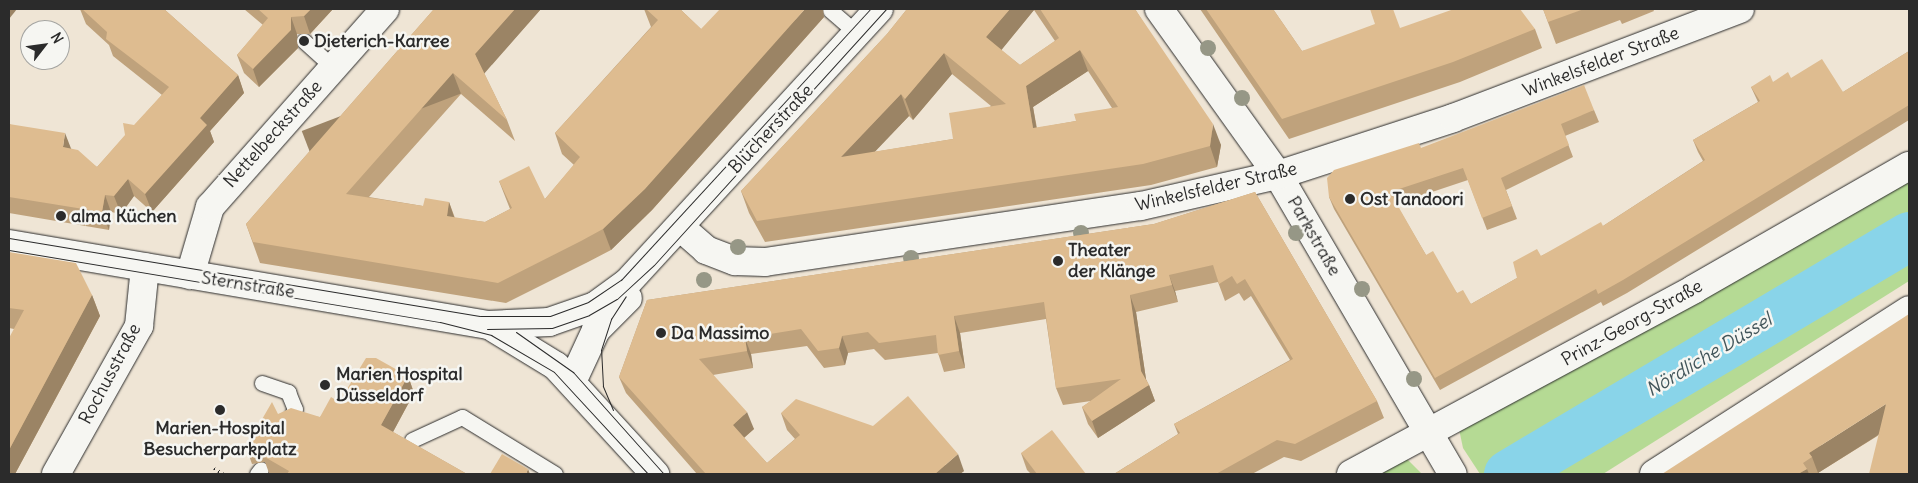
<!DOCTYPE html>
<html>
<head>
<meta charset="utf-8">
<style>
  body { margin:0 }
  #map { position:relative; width:1918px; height:483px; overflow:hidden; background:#efe5d5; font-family:Delius,sans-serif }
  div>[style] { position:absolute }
  .green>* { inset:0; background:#b5da94 }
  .river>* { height:49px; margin:-24.5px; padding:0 24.5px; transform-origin:24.5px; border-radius:24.5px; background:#89d4e9 }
  .path>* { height:3px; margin-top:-1.5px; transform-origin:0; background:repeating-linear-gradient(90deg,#2b2b2b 0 1px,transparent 0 5px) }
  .roads { filter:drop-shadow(0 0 1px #2b2b2b) drop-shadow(0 0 1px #2b2b2b) }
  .lane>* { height:15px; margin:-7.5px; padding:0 7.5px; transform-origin:7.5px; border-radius:7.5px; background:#f6f6f2 }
  .street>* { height:28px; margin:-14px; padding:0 14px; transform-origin:14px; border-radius:14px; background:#f6f6f2 }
  .secondary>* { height:28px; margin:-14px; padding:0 14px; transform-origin:14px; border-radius:14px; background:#f6f6f2 }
  .tram>* { height:1px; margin:-0.5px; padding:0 0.5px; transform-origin:0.5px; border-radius:0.5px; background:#2b2b2b }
  .trees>* { width:16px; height:16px; margin:-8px; border-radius:50%; background:#969786 }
  .wall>* { inset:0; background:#bfa27c }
  .shaded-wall>* { inset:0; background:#9b8465; transform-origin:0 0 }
  .building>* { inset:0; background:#debc90 }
  .dots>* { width:14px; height:14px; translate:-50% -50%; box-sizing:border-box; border:2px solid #f6f6f2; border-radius:50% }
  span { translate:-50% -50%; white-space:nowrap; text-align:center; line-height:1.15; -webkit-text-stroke:5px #f6f6f2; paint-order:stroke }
  .poi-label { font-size:18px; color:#2b2b2b; font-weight:700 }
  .left { translate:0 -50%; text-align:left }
  .street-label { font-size:18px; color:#2b2b2b }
  .water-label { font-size:19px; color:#42555a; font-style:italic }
  .frame { position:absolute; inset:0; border:10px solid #2b2b2b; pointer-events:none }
  .north { position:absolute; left:20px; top:20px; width:50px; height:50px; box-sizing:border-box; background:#f6f6f2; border:1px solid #a5a5a2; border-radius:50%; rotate:60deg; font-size:14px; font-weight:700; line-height:20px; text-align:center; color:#2b2b2b }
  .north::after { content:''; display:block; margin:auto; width:18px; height:22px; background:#2b2b2b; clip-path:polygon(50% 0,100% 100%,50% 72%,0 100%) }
</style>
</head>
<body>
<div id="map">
  <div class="green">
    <div style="clip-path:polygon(1909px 180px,1909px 281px,1603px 474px,1480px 474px,1463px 448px,1459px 429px)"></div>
    <div style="clip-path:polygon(1405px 457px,1422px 474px,1373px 474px)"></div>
  </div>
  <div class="river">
    <div style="left:1508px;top:474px;width:466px;rotate:-30.7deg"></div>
  </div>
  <div class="path">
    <div style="left:214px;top:468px;width:12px;rotate:31deg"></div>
  </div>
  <div class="roads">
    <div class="lane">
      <div style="left:830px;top:10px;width:37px;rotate:41deg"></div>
      <div style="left:304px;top:41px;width:39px;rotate:42deg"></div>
      <div style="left:262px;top:383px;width:28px;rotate:19deg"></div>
      <div style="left:288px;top:392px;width:18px;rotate:68deg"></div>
      <div style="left:295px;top:409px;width:16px;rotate:117deg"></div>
      <div style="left:412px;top:440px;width:55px;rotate:-24.7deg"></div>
      <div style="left:462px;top:417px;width:109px;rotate:31.5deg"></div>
      <div style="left:257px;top:474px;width:6px;rotate:-51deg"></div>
    </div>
    <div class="street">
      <div style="left:1159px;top:9px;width:204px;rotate:54.4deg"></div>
      <div style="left:1278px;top:175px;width:346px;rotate:59.7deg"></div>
      <div style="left:680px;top:227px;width:35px;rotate:41deg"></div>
      <div style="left:706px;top:250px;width:31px;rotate:21deg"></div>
      <div style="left:735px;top:261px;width:30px;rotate:2deg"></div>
      <div style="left:765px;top:262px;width:380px;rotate:-8.5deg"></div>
      <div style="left:1141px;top:206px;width:140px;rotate:-12.8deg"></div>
      <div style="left:1278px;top:175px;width:184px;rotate:-18deg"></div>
      <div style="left:1453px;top:118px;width:307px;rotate:-20.8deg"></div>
      <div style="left:9px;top:244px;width:486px;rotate:9.6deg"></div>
      <div style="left:488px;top:325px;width:61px;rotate:-2.8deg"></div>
      <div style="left:549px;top:322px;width:49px;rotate:-19.2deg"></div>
      <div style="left:595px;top:306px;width:39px;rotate:-36deg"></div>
      <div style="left:627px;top:283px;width:372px;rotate:-47.4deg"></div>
      <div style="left:190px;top:275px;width:71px;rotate:-73.6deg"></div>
      <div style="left:210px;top:207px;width:264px;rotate:-48.5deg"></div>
      <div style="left:494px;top:328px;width:73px;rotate:31.5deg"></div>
      <div style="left:556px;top:366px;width:147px;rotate:47.5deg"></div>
      <div style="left:572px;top:382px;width:57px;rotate:-65.2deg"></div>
      <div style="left:596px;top:330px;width:45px;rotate:-45deg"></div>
      <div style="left:56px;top:474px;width:170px;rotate:-60.7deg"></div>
      <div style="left:139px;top:326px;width:59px;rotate:-84.2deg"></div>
    </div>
    <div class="secondary">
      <div style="left:1351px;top:474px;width:390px;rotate:-28.3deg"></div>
      <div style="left:1694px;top:289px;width:248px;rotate:-29.8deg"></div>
      <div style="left:1654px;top:474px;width:303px;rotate:-32.7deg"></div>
    </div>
  </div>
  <div class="tram">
    <div style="left:9px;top:238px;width:477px;rotate:9.4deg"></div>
    <div style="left:480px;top:316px;width:70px"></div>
    <div style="left:550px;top:316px;width:40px;rotate:-20.2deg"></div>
    <div style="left:588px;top:302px;width:40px;rotate:-34deg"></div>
    <div style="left:621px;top:280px;width:368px;rotate:-47.4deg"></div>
    <div style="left:9px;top:250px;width:437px;rotate:9.5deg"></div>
    <div style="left:440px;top:322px;width:53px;rotate:14.3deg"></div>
    <div style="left:491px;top:335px;width:73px;rotate:30.4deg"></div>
    <div style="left:554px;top:372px;width:139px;rotate:47.3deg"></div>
    <div style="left:487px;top:329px;width:65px;rotate:-0.9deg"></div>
    <div style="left:552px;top:328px;width:39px;rotate:-19deg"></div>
    <div style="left:589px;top:315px;width:32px;rotate:-30deg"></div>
    <div style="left:617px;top:299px;width:50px;rotate:-42.6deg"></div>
    <div style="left:654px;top:265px;width:345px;rotate:-47.8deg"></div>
    <div style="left:516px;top:332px;width:70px;rotate:35.1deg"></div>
    <div style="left:573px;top:372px;width:137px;rotate:48.3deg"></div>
    <div style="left:613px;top:410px;width:26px;rotate:-113deg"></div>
    <div style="left:603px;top:386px;width:36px;rotate:-93deg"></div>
    <div style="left:601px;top:350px;width:33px;rotate:-72deg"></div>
    <div style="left:611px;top:319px;width:27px;rotate:-57deg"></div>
  </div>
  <div class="trees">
    <div style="left:1208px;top:48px"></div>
    <div style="left:1242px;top:98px"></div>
    <div style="left:1081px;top:233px"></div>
    <div style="left:1296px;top:233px"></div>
    <div style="left:738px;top:247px"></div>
    <div style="left:911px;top:258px"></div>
    <div style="left:704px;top:280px"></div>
    <div style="left:1362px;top:289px"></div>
    <div style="left:1414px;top:379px"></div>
  </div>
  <div class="wall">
    <div style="clip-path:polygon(80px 9px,164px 9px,238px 75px,244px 93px,210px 131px,214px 142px,152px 212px,134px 196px,121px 214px,111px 212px,109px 230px,9px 213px,9px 124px,71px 149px,97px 167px,162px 95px,113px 56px,109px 45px,86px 24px)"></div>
    <div style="clip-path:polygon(244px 9px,333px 9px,310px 34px,297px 34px,298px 48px,259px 87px,244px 73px,237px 55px,263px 25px)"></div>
    <div style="clip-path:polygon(434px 9px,541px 9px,484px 73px,507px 120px,515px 141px,461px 94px,369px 197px,423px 206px,449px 202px,455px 218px,485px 222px,510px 209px,499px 181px,545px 199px,574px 165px,562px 154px,555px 133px,651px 27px,644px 9px,680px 9px,701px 29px,824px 17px,652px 210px,611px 250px,588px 262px,506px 303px,260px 263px,246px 224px)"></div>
    <div style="clip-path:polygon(evenodd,907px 9px,1135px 9px,1221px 145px,1217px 167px,1151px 185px,765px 242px,749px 213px,741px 191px,887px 34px,907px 9px,1034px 10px,1055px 41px,1020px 65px,1001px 50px,1034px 10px,907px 9px,1088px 71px,1112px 108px,1076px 121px,1037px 128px,1033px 107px,1088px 71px,907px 9px,952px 74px,991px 106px,953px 139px,874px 152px,909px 116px,913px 120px,952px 74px)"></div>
    <div style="clip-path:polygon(1200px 9px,1273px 9px,1302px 51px,1400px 28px,1535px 29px,1542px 48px,1460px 82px,1289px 139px)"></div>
    <div style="clip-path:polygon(1543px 9px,1653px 9px,1654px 11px,1622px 24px,1620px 20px,1556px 44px)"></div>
    <div style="clip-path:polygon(1909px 51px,1909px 120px,1627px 293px,1603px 306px,1601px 302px,1440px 390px,1334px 209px,1329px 197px,1422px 148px,1594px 110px,1599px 122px,1565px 136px,1573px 157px,1506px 190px,1517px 219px,1487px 230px,1468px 180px,1396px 204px,1426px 255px,1457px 293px,1471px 304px,1517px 278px,1541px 256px,1603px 226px,1703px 161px,1698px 152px,1693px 140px,1758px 102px,1751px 87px,1791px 78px,1843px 92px)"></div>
    <div style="clip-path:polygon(1255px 192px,1377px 401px,1384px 418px,1301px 461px,1284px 457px,1252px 474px,1114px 474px,1178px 434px,1174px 424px,1290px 360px,1251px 296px,1244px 301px,1239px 293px,1225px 301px,1218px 282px,1175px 291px,1178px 302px,1136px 312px,1146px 379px,1149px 385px,1155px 401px,1098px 438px,1088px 424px,1082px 407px,1091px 401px,1063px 405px,1056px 388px,1046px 319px,960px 333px,965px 368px,944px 372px,938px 353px,885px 360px,874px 349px,848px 353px,845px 365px,824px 368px,807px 346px,751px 354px,753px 368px,713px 375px,754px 429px,744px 438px,767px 463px,795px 439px,787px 430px,781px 413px,964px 471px,960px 474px,697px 474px,626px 393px,619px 377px,647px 300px,1154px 224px)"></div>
    <div style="clip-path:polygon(9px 252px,92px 295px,100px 316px,15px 474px,9px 474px,14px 329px,9px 328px)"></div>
    <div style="clip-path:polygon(408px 376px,414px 393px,393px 432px,467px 474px,271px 474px,269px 473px,265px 462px,252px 464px,246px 447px,278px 414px,320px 417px,339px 402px)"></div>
    <div style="clip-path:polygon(1879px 435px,1818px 473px,1819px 474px,1662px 474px)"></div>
    <div style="clip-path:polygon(1021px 453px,1086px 474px,1031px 474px,1027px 470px)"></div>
  </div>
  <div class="shaded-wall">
    <div style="clip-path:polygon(9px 9px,17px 9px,9px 19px)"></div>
    <div style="clip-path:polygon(311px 9px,333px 9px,310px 34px,304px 16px)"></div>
    <div style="clip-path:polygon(515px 9px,541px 9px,483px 75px,475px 54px)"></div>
    <div style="clip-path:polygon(805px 9px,823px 9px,824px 17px,652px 210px,611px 250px,603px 229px)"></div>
    <div style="clip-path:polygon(1010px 9px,1034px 9px,1034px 10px,994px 59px,986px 37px)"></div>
    <div style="clip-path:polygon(291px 17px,297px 34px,298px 48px,259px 87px,253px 69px)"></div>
    <div style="clip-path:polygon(1080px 50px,1088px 71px,1033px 107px,1040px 150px,1033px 128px,1026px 86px)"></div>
    <div style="clip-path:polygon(944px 53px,952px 74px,913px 120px,905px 99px)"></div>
    <div style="left:453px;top:73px;width:22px;height:162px;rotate:69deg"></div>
    <div style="clip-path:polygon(238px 75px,244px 93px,210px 131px,214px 142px,152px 212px,145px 194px,200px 118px)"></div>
    <div style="clip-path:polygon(901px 94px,909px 116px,849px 179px,841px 157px)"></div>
    <div style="clip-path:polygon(1213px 124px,1221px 145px,1217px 167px,1210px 146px)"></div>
    <div style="clip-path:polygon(65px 133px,72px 151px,63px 147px)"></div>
    <div style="clip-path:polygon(128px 179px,134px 196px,121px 214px,114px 196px)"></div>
    <div style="clip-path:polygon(105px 195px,111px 212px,109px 230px,102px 212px)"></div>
    <div style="clip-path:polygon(449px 202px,456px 223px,447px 216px)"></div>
    <div style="clip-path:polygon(1169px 275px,1175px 291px,1178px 302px,1172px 285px)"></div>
    <div style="clip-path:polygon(92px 295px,100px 316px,15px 474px,9px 474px,9px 450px)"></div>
    <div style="clip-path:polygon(1130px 295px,1136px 312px,1147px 386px,1149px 385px,1155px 401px,1098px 438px,1092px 421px,1141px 371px)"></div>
    <div style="clip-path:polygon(954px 316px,960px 333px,965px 368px,959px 351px)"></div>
    <div style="clip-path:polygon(842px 336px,848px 353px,845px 365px,839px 348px)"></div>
    <div style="clip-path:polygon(745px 338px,751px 354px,753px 368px,747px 351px)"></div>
    <div style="clip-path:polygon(408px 376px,414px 393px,387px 443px,381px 425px)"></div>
    <div style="clip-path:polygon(1886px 404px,1894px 425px,1818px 473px,1812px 457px,1809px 453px)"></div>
    <div style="clip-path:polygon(747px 412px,754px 429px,739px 442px,733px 425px)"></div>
    <div style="clip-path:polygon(958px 454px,964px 471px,960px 474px,935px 474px)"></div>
    <div style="clip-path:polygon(528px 469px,530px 474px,526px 474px)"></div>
    <div style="clip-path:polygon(1807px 469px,1809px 474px,1798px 474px)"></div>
  </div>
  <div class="building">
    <div style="clip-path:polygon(82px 9px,164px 9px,238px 75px,200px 118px,207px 125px,145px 194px,128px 179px,114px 196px,105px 195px,102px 212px,9px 197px,9px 124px,65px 133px,63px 147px,78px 150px,97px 167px,125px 135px,123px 123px,134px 125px,169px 87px,106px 39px,107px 32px)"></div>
    <div style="clip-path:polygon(258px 9px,311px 9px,304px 16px,291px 17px,291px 30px,253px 69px,237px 55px,268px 18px)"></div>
    <div style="clip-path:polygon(434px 9px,515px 9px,475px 54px,507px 120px,453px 73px,346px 194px,423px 206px,425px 198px,449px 202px,447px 216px,485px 222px,512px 208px,499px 181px,529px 166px,545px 199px,580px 157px,555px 133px,658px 20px,646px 9px,680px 9px,701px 29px,720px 9px,805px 9px,645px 189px,603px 229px,581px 241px,498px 283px,253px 242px,246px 224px)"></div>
    <div style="clip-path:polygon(evenodd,907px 9px,1010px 9px,986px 37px,1020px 65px,1059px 38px,1040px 9px,1135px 9px,1213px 124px,1210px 146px,1143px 164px,757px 221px,741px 191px,887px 34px,907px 9px,1080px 50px,1118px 107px,1074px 114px,1076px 121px,1033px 128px,1026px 86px,1080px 50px,907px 9px,944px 53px,1006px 104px,949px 113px,953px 139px,841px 157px,901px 94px,905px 99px,944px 53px)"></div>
    <div style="clip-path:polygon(1206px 9px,1273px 9px,1302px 51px,1375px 24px,1370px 9px,1393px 9px,1400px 28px,1454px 9px,1520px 9px,1535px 29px,1453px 62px,1282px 119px)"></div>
    <div style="clip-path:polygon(1543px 9px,1584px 9px,1548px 22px)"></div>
    <div style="clip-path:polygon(1909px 51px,1909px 105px,1623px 280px,1598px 294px,1596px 289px,1435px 378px,1329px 197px,1327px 178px,1334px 170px,1419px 143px,1421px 148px,1584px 85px,1594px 110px,1561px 124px,1569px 145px,1501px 178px,1512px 206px,1482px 218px,1463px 168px,1390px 192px,1426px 255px,1433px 251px,1457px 293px,1463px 290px,1471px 304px,1517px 278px,1513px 262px,1537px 249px,1541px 256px,1601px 222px,1603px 226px,1705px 160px,1693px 140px,1760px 101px,1751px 87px,1770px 75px,1773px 82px,1788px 72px,1791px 78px,1822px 59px,1843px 92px)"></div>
    <div style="clip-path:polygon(1255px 192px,1377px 401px,1295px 444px,1277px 440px,1216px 474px,1114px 474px,1180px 433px,1174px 424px,1293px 359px,1245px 279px,1237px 284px,1232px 276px,1219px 284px,1213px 265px,1169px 275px,1172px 285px,1130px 295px,1141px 371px,1149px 385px,1092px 421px,1082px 407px,1121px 379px,1056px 388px,1044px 302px,954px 316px,959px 351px,938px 355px,936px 335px,879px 343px,868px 332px,842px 336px,839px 348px,818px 351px,801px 329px,745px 338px,747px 351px,699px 359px,747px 412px,733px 425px,767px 463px,800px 435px,781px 413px,796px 399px,873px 426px,908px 396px,958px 454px,935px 474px,706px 474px,619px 377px,647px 300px,1154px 224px)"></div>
    <div style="clip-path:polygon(9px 252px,76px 263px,92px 295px,9px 450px,9px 338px,24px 310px,9px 308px)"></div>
    <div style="clip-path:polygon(1909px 314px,1909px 474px,1869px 474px,1886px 404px,1809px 453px,1812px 457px,1803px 463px,1807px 469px,1798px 474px,1662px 474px)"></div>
    <div style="clip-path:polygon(366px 358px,376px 358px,408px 376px,381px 425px,467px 474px,287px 474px,289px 471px,263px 456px,260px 444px,246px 447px,272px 402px,278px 414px,291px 408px,320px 417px,331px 397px,339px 402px)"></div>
    <div style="clip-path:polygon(1052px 430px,1086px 474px,1037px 474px,1021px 453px)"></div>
    <div style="clip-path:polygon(502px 454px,528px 469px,526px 474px,490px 474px)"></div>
  </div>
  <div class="dots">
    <div style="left:304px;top:41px;background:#2b2b2b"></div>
    <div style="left:1350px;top:199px;background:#2b2b2b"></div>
    <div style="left:61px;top:216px;background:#2b2b2b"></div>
    <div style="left:1058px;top:261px;background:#2b2b2b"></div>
    <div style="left:661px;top:333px;background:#2b2b2b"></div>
    <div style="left:325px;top:385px;background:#2b2b2b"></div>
    <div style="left:220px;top:410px;background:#2b2b2b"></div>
  </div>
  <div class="poi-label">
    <span class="left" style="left:314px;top:41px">Dieterich-Karree</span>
    <span class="left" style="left:1360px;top:199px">Ost Tandoori</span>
    <span class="left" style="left:71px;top:216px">alma Küchen</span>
    <span class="left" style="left:1068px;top:261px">Theater<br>der Klänge</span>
    <span class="left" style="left:671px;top:333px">Da Massimo</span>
    <span class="left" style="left:336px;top:385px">Marien Hospital<br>Düsseldorf</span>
    <span style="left:220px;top:439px">Marien-Hospital<br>Besucherparkplatz</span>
  </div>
  <div class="street-label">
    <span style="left:1601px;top:62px;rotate:-21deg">Winkelsfelder Straße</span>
    <span style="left:771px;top:129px;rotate:-47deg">Blücherstraße</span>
    <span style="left:273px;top:134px;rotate:-48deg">Nettelbeckstraße</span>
    <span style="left:1216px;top:187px;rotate:-13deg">Winkelsfelder Straße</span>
    <span style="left:1314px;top:236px;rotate:60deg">Parkstraße</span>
    <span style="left:248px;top:285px;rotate:9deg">Sternstraße</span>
    <span style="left:1632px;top:323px;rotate:-29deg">Prinz-Georg-Straße</span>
    <span style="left:110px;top:374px;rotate:-62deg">Rochusstraße</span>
  </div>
  <div class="water-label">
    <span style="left:1709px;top:355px;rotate:-31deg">Nördliche Düssel</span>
  </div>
  <div class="frame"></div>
  <div class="north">N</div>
</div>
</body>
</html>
